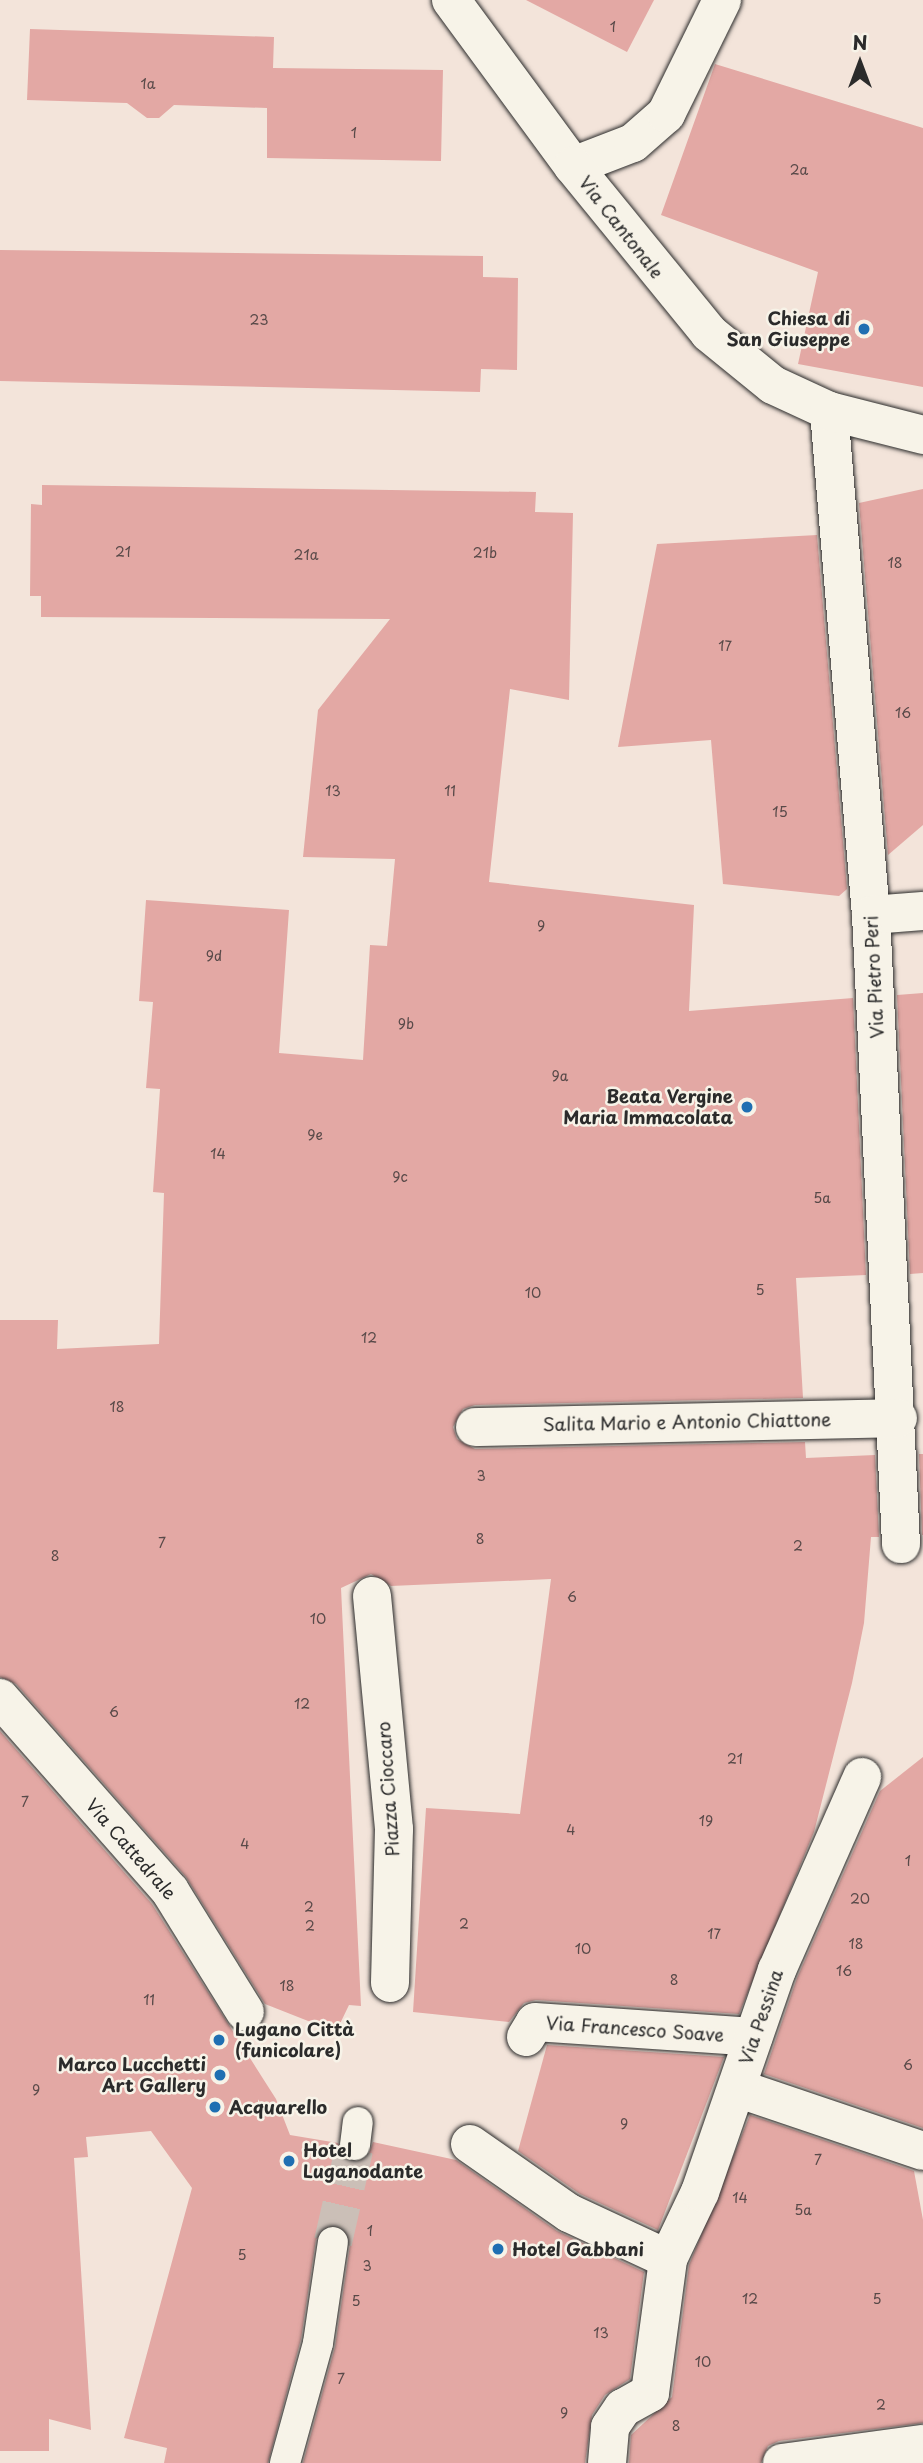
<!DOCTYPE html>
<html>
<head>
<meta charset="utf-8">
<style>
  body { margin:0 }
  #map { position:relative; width:923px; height:2463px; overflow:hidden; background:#f3e4da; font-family:"Playpen Sans",sans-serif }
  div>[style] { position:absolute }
  .building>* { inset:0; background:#e3a8a4 }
  .street-tunnel>* { height:38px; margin-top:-19px; transform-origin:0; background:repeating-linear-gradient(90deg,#cbbfb7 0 38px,transparent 0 57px) }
  .roads { filter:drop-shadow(0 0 2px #2b2b2b) drop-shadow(0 0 2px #2b2b2b) }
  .lane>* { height:30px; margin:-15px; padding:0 15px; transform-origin:15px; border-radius:15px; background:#f7f3e8 }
  .street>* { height:38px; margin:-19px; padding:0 19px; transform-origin:19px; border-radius:19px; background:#f7f3e8 }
  .secondary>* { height:38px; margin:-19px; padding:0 19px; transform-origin:19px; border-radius:19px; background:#f7f3e8 }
  .dots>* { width:19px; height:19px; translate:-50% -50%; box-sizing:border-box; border:4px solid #f7f3e8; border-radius:50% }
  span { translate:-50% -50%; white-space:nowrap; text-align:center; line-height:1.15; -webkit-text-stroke:5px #f7f3e8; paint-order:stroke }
  .number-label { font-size:14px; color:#594a49 }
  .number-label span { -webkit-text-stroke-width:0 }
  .street-label { font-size:18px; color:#2b2b2b }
  .poi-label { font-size:18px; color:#2b2b2b; font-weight:700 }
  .right { translate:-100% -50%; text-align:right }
  .left { translate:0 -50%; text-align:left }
  .north { position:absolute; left:825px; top:28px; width:70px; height:70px; -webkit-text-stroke:5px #f7f3e8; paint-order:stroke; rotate:0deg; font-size:19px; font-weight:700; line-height:28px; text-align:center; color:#2b2b2b }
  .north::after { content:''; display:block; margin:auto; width:24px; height:32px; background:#2b2b2b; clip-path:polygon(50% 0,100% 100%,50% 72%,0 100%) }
</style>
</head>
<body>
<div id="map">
  <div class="building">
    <div style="clip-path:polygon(526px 0,654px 0,627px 52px)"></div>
    <div style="clip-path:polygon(30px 29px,274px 37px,273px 68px,443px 70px,441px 161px,267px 158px,267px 108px,174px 105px,159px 118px,147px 118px,127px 103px,27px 100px)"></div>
    <div style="clip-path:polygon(715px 64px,923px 128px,923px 387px,798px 364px,818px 272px,661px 215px)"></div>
    <div style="clip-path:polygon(0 250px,483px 256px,483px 277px,518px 278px,517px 370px,481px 369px,480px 392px,0 381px)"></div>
    <div style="clip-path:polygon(42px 485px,536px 492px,535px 512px,573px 513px,569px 700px,510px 689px,489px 882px,694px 905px,689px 1011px,853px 998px,866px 1275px,796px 1278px,803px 1398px,475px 1405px,463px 1409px,453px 1427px,457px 1439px,475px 1449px,805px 1442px,806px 1458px,875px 1455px,879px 1537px,871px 1537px,864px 1623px,852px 1683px,814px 1832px,739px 2014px,536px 2000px,524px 2003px,509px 2022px,413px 2012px,426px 1808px,520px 1814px,551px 1579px,391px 1586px,371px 1574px,341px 1588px,361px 2006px,349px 2005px,336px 2032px,265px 2004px,186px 1877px,16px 1684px,0 1677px,0 1320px,58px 1320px,57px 1349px,159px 1344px,164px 1193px,153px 1192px,160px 1089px,146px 1088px,153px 1002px,139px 1001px,146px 900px,289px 910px,279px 1053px,363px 1060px,370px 945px,387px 946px,395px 859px,303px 857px,318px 710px,390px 619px,41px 617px,41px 596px,30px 596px,31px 504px,42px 505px)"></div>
    <div style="clip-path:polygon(923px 489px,923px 825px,888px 855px,859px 503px)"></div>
    <div style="clip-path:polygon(817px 535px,847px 889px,839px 896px,723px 884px,711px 740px,618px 747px,657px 544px)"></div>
    <div style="clip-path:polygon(923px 993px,923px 1273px,910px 1274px,897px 995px)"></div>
    <div style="clip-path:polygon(919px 1454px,923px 1454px,923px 1535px,922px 1535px)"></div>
    <div style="clip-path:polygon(0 1731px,152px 1904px,276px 2099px,290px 2135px,338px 2143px,352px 2162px,368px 2156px,373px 2142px,456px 2160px,557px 2231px,644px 2272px,630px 2379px,605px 2395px,592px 2415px,585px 2463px,303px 2463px,335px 2347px,350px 2245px,344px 2229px,335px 2225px,316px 2239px,301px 2339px,268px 2463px,164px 2463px,167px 2448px,124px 2438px,192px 2188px,151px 2131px,86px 2137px,88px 2157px,74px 2158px,91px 2430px,49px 2419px,49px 2451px,0 2451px)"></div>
    <div style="clip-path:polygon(923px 1757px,923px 2128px,764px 2074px,797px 1978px,880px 1791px)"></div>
    <div style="clip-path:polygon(547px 2045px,724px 2057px,658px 2230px,580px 2194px,518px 2151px)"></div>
    <div style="clip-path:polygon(750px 2115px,914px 2171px,923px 2220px,923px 2423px,779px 2441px,768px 2446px,761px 2463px,629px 2463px,631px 2435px,672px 2397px,689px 2265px)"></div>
  </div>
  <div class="street-tunnel">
    <div style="left:333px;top:2242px;width:99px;rotate:-77.2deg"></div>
  </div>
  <div class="roads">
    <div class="lane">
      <div style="left:355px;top:2145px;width:23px;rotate:-83deg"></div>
      <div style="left:285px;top:2463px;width:124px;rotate:-74.6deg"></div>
      <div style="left:318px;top:2343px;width:102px;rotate:-81.6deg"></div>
    </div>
    <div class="street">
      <div style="left:573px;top:166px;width:64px;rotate:-21deg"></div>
      <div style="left:633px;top:143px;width:44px;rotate:-41.3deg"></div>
      <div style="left:666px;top:114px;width:127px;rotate:-63.8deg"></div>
      <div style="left:829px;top:411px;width:506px;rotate:85.24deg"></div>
      <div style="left:871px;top:915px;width:630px;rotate:87.27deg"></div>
      <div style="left:871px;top:915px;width:52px;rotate:-4.4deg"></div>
      <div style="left:475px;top:1427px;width:423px;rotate:-1.2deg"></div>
      <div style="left:372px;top:1596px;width:234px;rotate:84.6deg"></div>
      <div style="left:394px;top:1829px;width:154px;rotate:91.5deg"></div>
      <div style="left:0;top:1698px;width:257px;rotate:48.6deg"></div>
      <div style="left:170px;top:1891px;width:142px;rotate:58.2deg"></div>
      <div style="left:526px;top:2037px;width:17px;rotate:-59deg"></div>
      <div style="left:535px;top:2022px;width:219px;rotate:3.9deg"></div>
      <div style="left:737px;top:2088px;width:196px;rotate:18.7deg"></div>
      <div style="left:470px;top:2144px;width:121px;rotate:34.9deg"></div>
      <div style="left:569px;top:2213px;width:109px;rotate:24.9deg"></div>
      <div style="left:607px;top:2463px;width:36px;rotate:-85deg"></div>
      <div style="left:610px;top:2427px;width:23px;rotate:-56deg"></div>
      <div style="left:623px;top:2408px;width:31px;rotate:-29deg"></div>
      <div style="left:650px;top:2393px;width:135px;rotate:-82.3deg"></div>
      <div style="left:668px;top:2259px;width:74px;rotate:-64.5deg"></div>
      <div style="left:700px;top:2192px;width:235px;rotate:-70.9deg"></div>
      <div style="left:777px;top:1970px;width:211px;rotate:-66.2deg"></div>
      <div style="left:782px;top:2463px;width:142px;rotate:-7.7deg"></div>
    </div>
    <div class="secondary">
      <div style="left:451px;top:0;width:206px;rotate:53.7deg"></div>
      <div style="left:573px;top:166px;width:215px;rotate:50.8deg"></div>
      <div style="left:709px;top:333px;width:82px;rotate:39.1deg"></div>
      <div style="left:773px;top:385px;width:62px;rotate:24.9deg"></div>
      <div style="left:829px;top:411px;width:97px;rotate:14.3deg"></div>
    </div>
  </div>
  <div class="dots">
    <div style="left:864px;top:329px;background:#1f6fb2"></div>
    <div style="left:747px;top:1107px;background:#1f6fb2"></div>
    <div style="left:219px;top:2040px;background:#1f6fb2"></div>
    <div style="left:220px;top:2075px;background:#1f6fb2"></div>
    <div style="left:215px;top:2107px;background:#1f6fb2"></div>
    <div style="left:289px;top:2161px;background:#1f6fb2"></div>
    <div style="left:498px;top:2249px;background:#1f6fb2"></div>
  </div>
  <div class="number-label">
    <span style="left:613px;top:27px">1</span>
    <span style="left:148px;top:84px">1a</span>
    <span style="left:354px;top:133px">1</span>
    <span style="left:799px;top:170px">2a</span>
    <span style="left:259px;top:320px">23</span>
    <span style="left:123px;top:552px">21</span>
    <span style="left:485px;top:553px">21b</span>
    <span style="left:306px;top:555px">21a</span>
    <span style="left:895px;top:563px">18</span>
    <span style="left:725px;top:646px">17</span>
    <span style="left:903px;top:713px">16</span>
    <span style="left:333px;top:791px">13</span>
    <span style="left:450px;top:791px">11</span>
    <span style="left:780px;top:812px">15</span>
    <span style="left:541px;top:926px">9</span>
    <span style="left:214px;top:956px">9d</span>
    <span style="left:406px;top:1024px">9b</span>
    <span style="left:560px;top:1076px">9a</span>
    <span style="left:315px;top:1135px">9e</span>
    <span style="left:218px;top:1154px">14</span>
    <span style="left:400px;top:1177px">9c</span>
    <span style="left:822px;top:1198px">5a</span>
    <span style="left:760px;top:1290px">5</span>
    <span style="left:533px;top:1293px">10</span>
    <span style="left:369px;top:1338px">12</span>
    <span style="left:117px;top:1407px">18</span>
    <span style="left:481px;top:1476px">3</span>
    <span style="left:480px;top:1539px">8</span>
    <span style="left:162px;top:1543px">7</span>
    <span style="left:798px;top:1546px">2</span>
    <span style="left:55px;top:1556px">8</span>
    <span style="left:572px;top:1597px">6</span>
    <span style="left:318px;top:1619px">10</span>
    <span style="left:302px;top:1704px">12</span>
    <span style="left:114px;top:1712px">6</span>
    <span style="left:735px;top:1759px">21</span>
    <span style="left:25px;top:1802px">7</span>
    <span style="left:706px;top:1821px">19</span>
    <span style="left:571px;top:1830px">4</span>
    <span style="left:245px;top:1844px">4</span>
    <span style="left:908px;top:1861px">1</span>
    <span style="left:860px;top:1899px">20</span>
    <span style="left:309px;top:1907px">2</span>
    <span style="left:464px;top:1924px">2</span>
    <span style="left:310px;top:1926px">2</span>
    <span style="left:714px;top:1934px">17</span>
    <span style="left:856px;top:1944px">18</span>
    <span style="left:583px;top:1949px">10</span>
    <span style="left:844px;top:1971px">16</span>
    <span style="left:674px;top:1980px">8</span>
    <span style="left:287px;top:1986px">18</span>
    <span style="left:149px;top:2000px">11</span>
    <span style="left:908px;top:2065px">6</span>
    <span style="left:36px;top:2090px">9</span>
    <span style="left:624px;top:2124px">9</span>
    <span style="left:818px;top:2160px">7</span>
    <span style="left:740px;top:2198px">14</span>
    <span style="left:803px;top:2210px">5a</span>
    <span style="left:370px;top:2231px">1</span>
    <span style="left:242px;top:2255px">5</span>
    <span style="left:367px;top:2266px">3</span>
    <span style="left:750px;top:2299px">12</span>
    <span style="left:877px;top:2299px">5</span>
    <span style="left:356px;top:2301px">5</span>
    <span style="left:601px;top:2333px">13</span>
    <span style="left:703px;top:2362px">10</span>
    <span style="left:341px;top:2379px">7</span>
    <span style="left:881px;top:2405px">2</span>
    <span style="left:564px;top:2413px">9</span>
    <span style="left:676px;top:2426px">8</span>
  </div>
  <div class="street-label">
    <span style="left:621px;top:227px;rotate:52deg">Via Cantonale</span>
    <span style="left:874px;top:977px;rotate:-93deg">Via Pietro Peri</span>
    <span style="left:687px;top:1422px;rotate:-1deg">Salita Mario e Antonio Chiattone</span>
    <span style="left:388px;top:1789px;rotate:-94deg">Piazza Cioccaro</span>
    <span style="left:131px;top:1849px;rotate:49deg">Via Cattedrale</span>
    <span style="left:761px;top:2017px;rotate:-71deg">Via Pessina</span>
    <span style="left:635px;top:2029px;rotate:4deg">Via Francesco Soave</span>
  </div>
  <div class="poi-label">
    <span class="right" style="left:850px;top:329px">Chiesa di<br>San Giuseppe</span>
    <span class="right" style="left:733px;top:1107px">Beata Vergine<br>Maria Immacolata</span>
    <span class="left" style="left:235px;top:2040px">Lugano Città<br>(funicolare)</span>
    <span class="right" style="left:206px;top:2075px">Marco Lucchetti<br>Art Gallery</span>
    <span class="left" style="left:229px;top:2107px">Acquarello</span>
    <span class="left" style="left:303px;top:2161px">Hotel<br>Luganodante</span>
    <span class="left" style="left:512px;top:2249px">Hotel Gabbani</span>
  </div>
  <div class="north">N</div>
</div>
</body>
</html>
